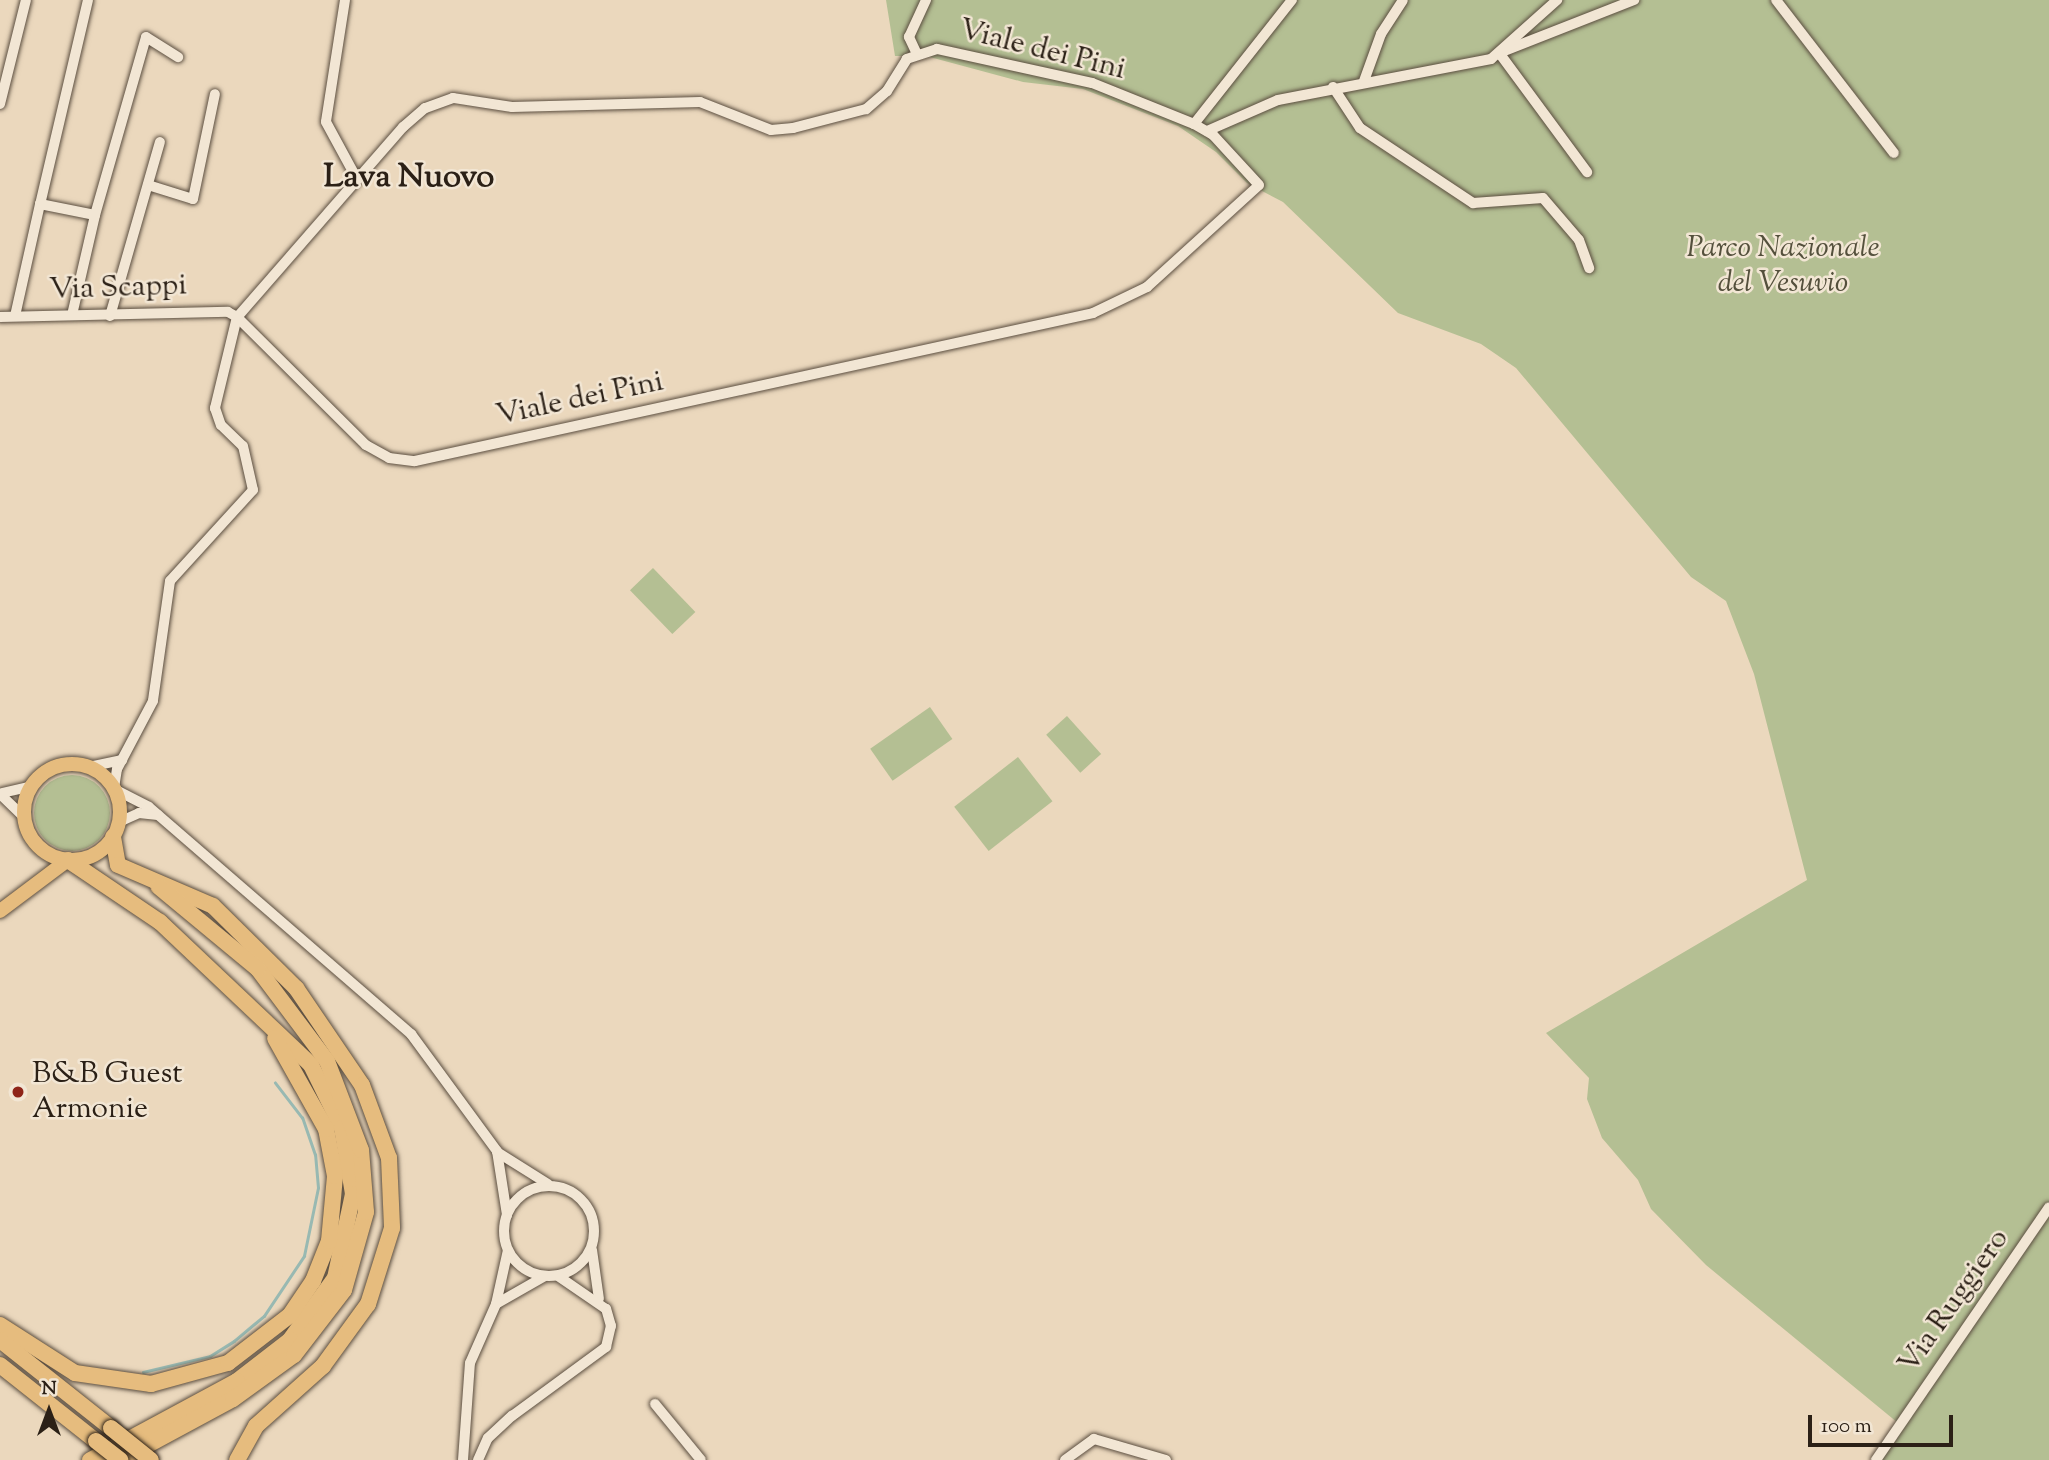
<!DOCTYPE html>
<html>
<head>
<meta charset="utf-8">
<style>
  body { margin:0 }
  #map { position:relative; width:2049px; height:1460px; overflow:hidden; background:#ebd8bd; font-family:"Sorts Mill Goudy",serif }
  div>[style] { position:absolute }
  .green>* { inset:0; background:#b4bf93; transform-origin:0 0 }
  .round { border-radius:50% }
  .stream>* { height:2.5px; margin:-1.25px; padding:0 1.25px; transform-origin:1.25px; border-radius:1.25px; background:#98b9b2 }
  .roads { filter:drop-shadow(0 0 2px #5b4e40) drop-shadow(0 0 2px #5b4e40) }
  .minor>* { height:10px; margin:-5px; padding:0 5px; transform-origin:5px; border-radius:5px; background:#f2e6d4 }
  .minor>.ring { margin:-5px; padding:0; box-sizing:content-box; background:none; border:10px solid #f2e6d4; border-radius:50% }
  .major>* { height:14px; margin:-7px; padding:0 7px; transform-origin:7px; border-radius:7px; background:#e6bc7e }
  .major>.ring { margin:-7px; padding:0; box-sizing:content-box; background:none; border:14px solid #e6bc7e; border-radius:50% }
  .highway>* { height:16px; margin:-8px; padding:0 8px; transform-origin:8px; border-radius:8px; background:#e6bc7e }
  .bridges { filter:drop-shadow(0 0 2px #2b2016) drop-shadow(0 0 2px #2b2016) }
  .highway-bridge>* { height:16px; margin:-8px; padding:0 8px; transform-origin:8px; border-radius:8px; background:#e6bc7e }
  .dots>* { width:19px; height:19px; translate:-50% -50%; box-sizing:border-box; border:4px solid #f2e6d4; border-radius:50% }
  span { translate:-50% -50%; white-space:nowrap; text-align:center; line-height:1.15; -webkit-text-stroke:5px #f2e6d4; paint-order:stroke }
  .street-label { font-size:30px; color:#2b2016 }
  .park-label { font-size:30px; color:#54503c; font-style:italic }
  .poi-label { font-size:30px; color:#2b2016 }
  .left { translate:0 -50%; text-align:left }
  .quarter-label { font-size:33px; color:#2b2016; font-weight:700 }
  .north { position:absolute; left:14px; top:1376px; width:70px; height:70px; -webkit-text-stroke:5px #f2e6d4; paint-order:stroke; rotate:0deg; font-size:19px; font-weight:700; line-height:28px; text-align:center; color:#2b2016 }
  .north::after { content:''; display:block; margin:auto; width:24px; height:32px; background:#2b2016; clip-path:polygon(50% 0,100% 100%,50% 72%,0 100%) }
  .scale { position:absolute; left:1808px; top:1415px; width:145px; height:32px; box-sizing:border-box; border:4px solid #2b2016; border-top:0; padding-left:9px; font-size:21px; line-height:24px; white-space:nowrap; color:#2b2016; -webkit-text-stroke:5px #f2e6d4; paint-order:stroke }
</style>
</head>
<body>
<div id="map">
  <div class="green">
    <div style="clip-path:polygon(886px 0,2049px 0,2049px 1460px,1874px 1460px,1898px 1423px,1706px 1265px,1651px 1209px,1638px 1180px,1602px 1138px,1587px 1099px,1589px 1078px,1546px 1033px,1807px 880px,1754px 674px,1726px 601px,1691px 577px,1516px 368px,1481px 344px,1398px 313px,1283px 202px,1247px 183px,1216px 152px,1178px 126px,1083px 89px,1023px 82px,926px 56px,895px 56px)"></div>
    <div style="left:653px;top:568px;width:61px;height:32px;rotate:46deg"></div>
    <div style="left:930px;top:707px;width:39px;height:73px;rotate:55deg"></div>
    <div style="left:1067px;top:716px;width:51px;height:28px;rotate:48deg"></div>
    <div style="left:1018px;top:757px;width:56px;height:81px;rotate:52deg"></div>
    <div class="round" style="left:34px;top:775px;width:76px;height:76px"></div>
  </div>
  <div class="stream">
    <div style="left:143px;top:1372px;width:69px;rotate:-13.4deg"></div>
    <div style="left:210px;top:1356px;width:28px;rotate:-32deg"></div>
    <div style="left:234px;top:1341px;width:39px;rotate:-40deg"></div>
    <div style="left:264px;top:1316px;width:72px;rotate:-56.3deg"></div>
    <div style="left:304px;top:1256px;width:69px;rotate:-78.4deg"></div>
    <div style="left:318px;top:1188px;width:33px;rotate:-95deg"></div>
    <div style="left:315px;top:1155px;width:39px;rotate:-109deg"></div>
    <div style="left:302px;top:1118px;width:44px;rotate:-127.6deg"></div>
  </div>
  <div class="roads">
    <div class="minor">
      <div style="left:88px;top:0;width:210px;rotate:103.2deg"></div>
      <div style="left:40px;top:204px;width:56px;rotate:11.3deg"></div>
      <div style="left:95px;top:215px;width:185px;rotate:-74deg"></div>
      <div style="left:146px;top:37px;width:38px;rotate:32deg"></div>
      <div style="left:345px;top:0;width:123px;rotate:98.9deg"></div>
      <div style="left:326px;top:122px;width:65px;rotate:61.5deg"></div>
      <div style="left:1776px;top:0;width:193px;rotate:52.4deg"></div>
      <div style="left:1504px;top:51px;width:140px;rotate:-21.4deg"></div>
      <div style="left:916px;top:52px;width:17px;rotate:-115deg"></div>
      <div style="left:909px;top:37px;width:41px;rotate:-65.3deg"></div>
      <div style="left:1500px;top:54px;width:147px;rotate:53.6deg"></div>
      <div style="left:1364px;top:81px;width:50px;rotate:-70.1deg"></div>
      <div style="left:1381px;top:34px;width:40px;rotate:-57.1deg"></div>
      <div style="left:1333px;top:87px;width:49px;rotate:56.6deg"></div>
      <div style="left:1360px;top:128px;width:136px;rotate:33.6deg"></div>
      <div style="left:1473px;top:203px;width:70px;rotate:-4.1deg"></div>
      <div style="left:1543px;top:198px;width:55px;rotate:49.4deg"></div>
      <div style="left:1579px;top:240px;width:30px;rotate:70deg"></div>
      <div style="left:0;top:104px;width:107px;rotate:-76deg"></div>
      <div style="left:1194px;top:124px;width:158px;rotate:-51.7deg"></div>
      <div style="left:1207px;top:131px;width:77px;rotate:-23.6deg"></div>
      <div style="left:1278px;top:100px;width:217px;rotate:-10.9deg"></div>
      <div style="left:1491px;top:59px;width:89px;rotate:-41.8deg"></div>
      <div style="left:148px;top:185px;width:47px;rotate:17.3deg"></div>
      <div style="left:193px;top:199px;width:107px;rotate:-78.2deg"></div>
      <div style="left:72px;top:315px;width:103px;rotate:-77deg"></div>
      <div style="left:15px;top:316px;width:115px;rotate:-77.4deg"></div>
      <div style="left:110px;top:316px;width:181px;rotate:-74deg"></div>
      <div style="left:0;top:317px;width:228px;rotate:-1.3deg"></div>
      <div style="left:228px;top:312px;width:10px;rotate:29deg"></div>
      <div style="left:237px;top:317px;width:182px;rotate:44.8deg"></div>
      <div style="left:366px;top:445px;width:26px;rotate:29deg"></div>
      <div style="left:389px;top:458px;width:26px;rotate:7deg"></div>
      <div style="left:415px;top:461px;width:694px;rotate:-12.31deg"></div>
      <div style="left:1093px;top:313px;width:60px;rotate:-25.7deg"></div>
      <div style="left:1147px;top:287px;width:151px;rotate:-42.3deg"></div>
      <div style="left:1259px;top:185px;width:68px;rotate:-132.6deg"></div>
      <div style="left:1213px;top:135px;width:22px;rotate:-150deg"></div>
      <div style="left:1194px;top:124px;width:110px;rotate:-158.1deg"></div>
      <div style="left:1092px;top:83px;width:159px;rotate:-167.6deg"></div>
      <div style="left:937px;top:49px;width:32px;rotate:162deg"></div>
      <div style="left:907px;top:59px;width:38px;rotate:122deg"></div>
      <div style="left:887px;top:91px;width:28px;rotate:139deg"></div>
      <div style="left:866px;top:109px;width:75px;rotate:165.4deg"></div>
      <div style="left:793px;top:128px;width:22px;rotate:175deg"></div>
      <div style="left:771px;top:130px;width:76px;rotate:-158.5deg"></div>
      <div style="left:700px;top:102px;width:188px;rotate:178.5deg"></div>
      <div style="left:512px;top:107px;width:60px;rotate:-171.3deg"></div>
      <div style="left:453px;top:98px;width:30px;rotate:160deg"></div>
      <div style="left:425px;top:108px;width:29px;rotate:139deg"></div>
      <div style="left:403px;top:127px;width:252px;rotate:131.1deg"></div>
      <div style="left:237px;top:317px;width:94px;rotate:103.6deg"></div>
      <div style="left:215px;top:408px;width:18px;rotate:71deg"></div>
      <div style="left:221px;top:425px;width:30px;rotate:44deg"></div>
      <div style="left:243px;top:446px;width:45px;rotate:77.2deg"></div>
      <div style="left:253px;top:490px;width:123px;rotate:132.4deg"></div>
      <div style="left:170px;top:581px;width:121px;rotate:98.1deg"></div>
      <div style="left:153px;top:701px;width:77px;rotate:117.9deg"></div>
      <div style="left:117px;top:769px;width:20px;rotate:99deg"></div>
      <div style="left:114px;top:789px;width:39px;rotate:27deg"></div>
      <div style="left:149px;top:807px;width:347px;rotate:40.9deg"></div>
      <div style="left:411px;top:1034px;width:145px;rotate:53.7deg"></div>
      <div style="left:497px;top:1151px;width:65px;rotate:81.1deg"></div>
      <div style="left:89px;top:767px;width:34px;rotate:-12deg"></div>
      <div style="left:2px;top:793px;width:31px;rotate:-13deg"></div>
      <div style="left:0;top:794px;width:33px;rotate:44deg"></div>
      <div style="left:119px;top:822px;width:22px;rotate:-24deg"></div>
      <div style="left:139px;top:813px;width:19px;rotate:6deg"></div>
      <div style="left:497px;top:1152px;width:60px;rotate:32.1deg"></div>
      <div class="ring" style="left:504px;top:1186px;width:80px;height:80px"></div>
      <div style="left:592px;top:1250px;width:49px;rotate:81.9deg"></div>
      <div style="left:496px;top:1304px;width:56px;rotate:-29.7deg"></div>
      <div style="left:655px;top:1404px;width:72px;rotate:50.6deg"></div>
      <div style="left:463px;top:1460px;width:97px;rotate:-85.9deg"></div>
      <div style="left:470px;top:1363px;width:64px;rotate:-66.2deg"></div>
      <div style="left:496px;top:1304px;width:55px;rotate:-77.5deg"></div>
      <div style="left:478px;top:1460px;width:24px;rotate:-66deg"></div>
      <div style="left:488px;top:1438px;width:33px;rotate:-43deg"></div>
      <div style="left:512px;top:1416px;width:117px;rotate:-36.3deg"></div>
      <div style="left:606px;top:1347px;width:22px;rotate:-77deg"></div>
      <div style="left:611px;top:1326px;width:18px;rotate:-106deg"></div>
      <div style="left:606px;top:1309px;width:58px;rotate:-145.5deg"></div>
      <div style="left:1065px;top:1460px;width:36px;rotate:-36deg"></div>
      <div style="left:1094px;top:1439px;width:75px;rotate:16.3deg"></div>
      <div style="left:1876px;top:1460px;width:306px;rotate:-55.6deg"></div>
    </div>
    <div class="major">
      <div class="ring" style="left:24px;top:764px;width:82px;height:82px"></div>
      <div style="left:0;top:911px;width:85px;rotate:-36.9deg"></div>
    </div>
    <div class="highway">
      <div style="left:113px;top:837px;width:28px;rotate:80deg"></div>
      <div style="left:118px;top:865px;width:103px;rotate:23.3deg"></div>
      <div style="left:213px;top:906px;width:117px;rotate:44.7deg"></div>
      <div style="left:296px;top:988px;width:117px;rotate:55.8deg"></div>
      <div style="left:362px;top:1085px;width:78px;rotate:69.7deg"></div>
      <div style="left:389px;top:1158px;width:70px;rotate:87.5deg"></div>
      <div style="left:392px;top:1228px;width:80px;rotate:107.5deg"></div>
      <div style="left:368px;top:1304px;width:77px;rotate:126deg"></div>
      <div style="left:323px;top:1366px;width:90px;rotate:138.2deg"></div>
      <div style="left:256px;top:1426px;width:39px;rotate:119deg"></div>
      <div style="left:68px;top:860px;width:111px;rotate:34deg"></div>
      <div style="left:160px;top:922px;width:208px;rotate:43.4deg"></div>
      <div style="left:311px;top:1065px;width:70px;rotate:63.8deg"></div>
      <div style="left:342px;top:1128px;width:67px;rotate:80.5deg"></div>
      <div style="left:353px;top:1194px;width:86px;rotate:102.1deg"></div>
      <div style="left:335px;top:1278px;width:77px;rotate:126deg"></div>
      <div style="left:290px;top:1340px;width:67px;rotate:142.3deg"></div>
      <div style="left:237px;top:1381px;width:167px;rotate:151.7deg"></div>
      <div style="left:0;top:1325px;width:89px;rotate:32.6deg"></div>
      <div style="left:75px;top:1373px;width:77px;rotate:8.2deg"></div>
      <div style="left:151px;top:1384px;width:80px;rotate:-15.3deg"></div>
      <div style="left:228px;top:1363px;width:78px;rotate:-37.7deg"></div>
      <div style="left:290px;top:1315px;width:41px;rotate:-55.9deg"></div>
      <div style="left:313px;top:1281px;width:43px;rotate:-68.2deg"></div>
      <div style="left:329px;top:1241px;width:65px;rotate:-84.7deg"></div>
      <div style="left:335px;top:1176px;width:48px;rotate:-100.8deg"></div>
      <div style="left:326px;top:1129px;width:104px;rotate:-119.3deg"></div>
      <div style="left:0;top:1340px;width:142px;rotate:38.4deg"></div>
      <div style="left:0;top:1365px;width:122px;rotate:38.4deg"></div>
      <div style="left:120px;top:1460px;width:128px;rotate:-28.4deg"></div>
      <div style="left:233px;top:1399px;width:75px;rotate:-35.8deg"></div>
      <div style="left:294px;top:1355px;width:82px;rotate:-52.4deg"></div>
      <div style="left:344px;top:1290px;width:81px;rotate:-74.2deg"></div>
      <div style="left:366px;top:1212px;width:62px;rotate:-94.6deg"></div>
      <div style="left:361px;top:1150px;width:95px;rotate:-110.9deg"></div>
      <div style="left:327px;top:1061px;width:115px;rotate:-126.9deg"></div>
      <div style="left:258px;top:969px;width:129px;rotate:-140.4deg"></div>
    </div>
  </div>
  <div class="bridges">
    <div class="highway-bridge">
      <div style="left:111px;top:1428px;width:51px;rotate:38.7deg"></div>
      <div style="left:96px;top:1441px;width:31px;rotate:38deg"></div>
    </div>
  </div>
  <div class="dots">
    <div style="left:18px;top:1092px;background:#8f2418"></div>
  </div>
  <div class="street-label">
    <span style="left:1042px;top:51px;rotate:14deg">Viale dei Pini</span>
    <span style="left:118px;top:289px;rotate:-2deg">Via Scappi</span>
    <span style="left:580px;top:400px;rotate:-12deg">Viale dei Pini</span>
    <span style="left:1955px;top:1302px;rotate:-55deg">Via Ruggiero</span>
  </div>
  <div class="park-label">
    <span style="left:1783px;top:266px">Parco Nazionale<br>del Vesuvio</span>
  </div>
  <div class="poi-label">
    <span class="left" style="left:32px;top:1092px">B&amp;B Guest<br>Armonie</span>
  </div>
  <div class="quarter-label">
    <span style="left:409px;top:179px">Lava Nuovo</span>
  </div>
  <div class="north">N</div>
  <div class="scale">100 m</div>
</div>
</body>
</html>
